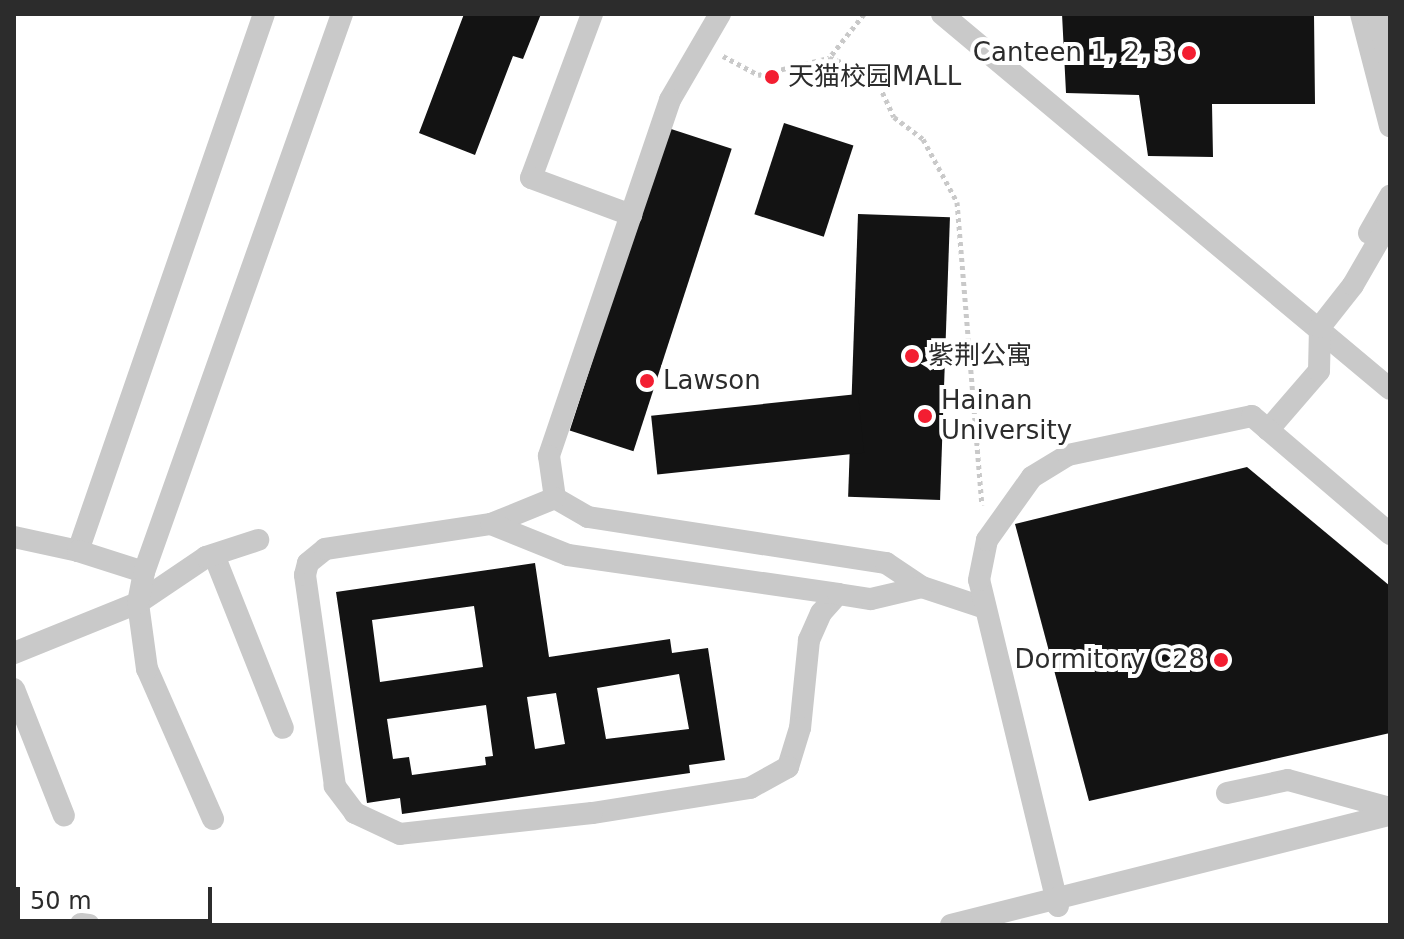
<!DOCTYPE html>
<html>
<head>
<meta charset="utf-8">
<style>
  body { margin:0 }
  #map { position:relative; width:1404px; height:939px; overflow:hidden; background:#fff; font-family:"DejaVu Sans","Noto Sans SC",sans-serif }
  div>[style] { position:absolute }
  .building>* { inset:0; background:#131313; transform-origin:0 0 }
  .path>* { height:5px; margin-top:-2.5px; transform-origin:0; background:repeating-linear-gradient(90deg,#c9c9c9 0 4px,transparent 0 8px) }
  .minor>* { height:22px; margin:-11px; padding:0 11px; transform-origin:11px; border-radius:11px; background:#c9c9c9 }
  .dots>* { width:22px; height:22px; translate:-50% -50%; box-sizing:border-box; border:4px solid #fff; border-radius:50% }
  span { translate:-50% -50%; white-space:nowrap; text-align:center; line-height:1.15; -webkit-text-stroke:8px #fff; paint-order:stroke }
  .poi-label { font-size:26px; color:#2c2c2c }
  .right { translate:-100% -50%; text-align:right }
  .left { translate:0 -50%; text-align:left }
  .frame { position:absolute; inset:0; border:16px solid #2c2c2c; pointer-events:none }
  .scale { position:absolute; left:16px; top:887px; width:196px; height:36px; box-sizing:border-box; border:4px solid #2c2c2c; border-top:0; padding-left:10px; font-size:24px; line-height:28px; white-space:nowrap; color:#2c2c2c; -webkit-text-stroke:6px #fff; paint-order:stroke }
</style>
</head>
<body>
<div id="map">
  <div class="building">
    <div style="clip-path:polygon(464px 14px,541px 14px,523px 59px,513px 56px,475px 155px,419px 133px)"></div>
    <div style="clip-path:polygon(1062px 14px,1314px 14px,1315px 104px,1212px 104px,1213px 157px,1148px 156px,1139px 95px,1066px 93px)"></div>
    <div style="left:784px;top:123px;width:73px;height:96px;rotate:18deg"></div>
    <div style="left:668px;top:128px;width:67px;height:318px;rotate:18deg"></div>
    <div style="left:858px;top:214px;width:92px;height:283px;rotate:2deg"></div>
    <div style="left:858px;top:394px;width:59px;height:208px;rotate:84deg"></div>
    <div style="clip-path:polygon(1247px 467px,1390px 586px,1390px 733px,1089px 801px,1015px 524px)"></div>
    <div style="clip-path:polygon(evenodd,535px 563px,549px 657px,670px 639px,672px 653px,708px 648px,725px 760px,689px 765px,690px 773px,402px 814px,400px 798px,367px 803px,336px 592px,535px 563px,474px 606px,483px 667px,380px 682px,372px 620px,474px 606px,535px 563px,679px 674px,689px 729px,606px 739px,597px 688px,679px 674px,535px 563px,556px 693px,565px 744px,535px 749px,527px 697px,556px 693px,535px 563px,486px 705px,493px 756px,485px 757px,486px 765px,412px 775px,409px 757px,393px 759px,387px 719px,486px 705px)"></div>
  </div>
  <div class="path">
    <div style="left:864px;top:14px;width:56px;rotate:128.5deg"></div>
    <div style="left:829px;top:58px;width:32px;rotate:18deg"></div>
    <div style="left:859px;top:68px;width:26px;rotate:40deg"></div>
    <div style="left:879px;top:85px;width:35px;rotate:65deg"></div>
    <div style="left:894px;top:117px;width:36px;rotate:37deg"></div>
    <div style="left:923px;top:139px;width:72px;rotate:61.6deg"></div>
    <div style="left:957px;top:202px;width:304px;rotate:85.3deg"></div>
    <div style="left:723px;top:56px;width:40px;rotate:28deg"></div>
    <div style="left:758px;top:75px;width:73px;rotate:-13.5deg"></div>
  </div>
  <div class="minor">
    <div style="left:592px;top:14px;width:175px;rotate:110.4deg"></div>
    <div style="left:531px;top:178px;width:107px;rotate:20.3deg"></div>
    <div style="left:720px;top:14px;width:99px;rotate:120.2deg"></div>
    <div style="left:670px;top:100px;width:376px;rotate:108.8deg"></div>
    <div style="left:549px;top:456px;width:42px;rotate:81.9deg"></div>
    <div style="left:555px;top:498px;width:38px;rotate:30deg"></div>
    <div style="left:588px;top:517px;width:302px;rotate:8.8deg"></div>
    <div style="left:886px;top:563px;width:43px;rotate:33.7deg"></div>
    <div style="left:922px;top:587px;width:66px;rotate:18.4deg"></div>
    <div style="left:942px;top:14px;width:584px;rotate:39.93deg"></div>
    <div style="left:1361px;top:14px;width:116px;rotate:75.5deg"></div>
    <div style="left:1377px;top:14px;width:51px;rotate:75.1deg"></div>
    <div style="left:1369px;top:233px;width:43px;rotate:-60.4deg"></div>
    <div style="left:1268px;top:430px;width:78px;rotate:-49.2deg"></div>
    <div style="left:1319px;top:371px;width:44px;rotate:-88.7deg"></div>
    <div style="left:1320px;top:327px;width:53px;rotate:-51.8deg"></div>
    <div style="left:1353px;top:285px;width:74px;rotate:-60deg"></div>
    <div style="left:491px;top:524px;width:69px;rotate:-22.1deg"></div>
    <div style="left:14px;top:537px;width:66px;rotate:12.3deg"></div>
    <div style="left:78px;top:551px;width:568px;rotate:-70.9deg"></div>
    <div style="left:78px;top:551px;width:69px;rotate:17.7deg"></div>
    <div style="left:214px;top:555px;width:186px;rotate:68.3deg"></div>
    <div style="left:838px;top:594px;width:25px;rotate:132deg"></div>
    <div style="left:821px;top:613px;width:30px;rotate:114deg"></div>
    <div style="left:809px;top:640px;width:88px;rotate:95.8deg"></div>
    <div style="left:800px;top:728px;width:41px;rotate:107.1deg"></div>
    <div style="left:788px;top:767px;width:43px;rotate:151.1deg"></div>
    <div style="left:750px;top:788px;width:160px;rotate:171deg"></div>
    <div style="left:592px;top:813px;width:193px;rotate:173.8deg"></div>
    <div style="left:400px;top:834px;width:50px;rotate:-155deg"></div>
    <div style="left:355px;top:813px;width:34px;rotate:-127deg"></div>
    <div style="left:335px;top:786px;width:213px;rotate:-98.1deg"></div>
    <div style="left:305px;top:575px;width:12px;rotate:-76deg"></div>
    <div style="left:308px;top:563px;width:22px;rotate:-39deg"></div>
    <div style="left:325px;top:549px;width:168px;rotate:-8.6deg"></div>
    <div style="left:491px;top:524px;width:83px;rotate:21.9deg"></div>
    <div style="left:568px;top:555px;width:273px;rotate:8.2deg"></div>
    <div style="left:838px;top:594px;width:33px;rotate:9deg"></div>
    <div style="left:871px;top:599px;width:52px;rotate:-13.2deg"></div>
    <div style="left:14px;top:653px;width:134px;rotate:-22deg"></div>
    <div style="left:138px;top:603px;width:82px;rotate:-34.1deg"></div>
    <div style="left:206px;top:557px;width:55px;rotate:-18.1deg"></div>
    <div style="left:14px;top:689px;width:136px;rotate:68.5deg"></div>
    <div style="left:1227px;top:793px;width:62px;rotate:-12deg"></div>
    <div style="left:1288px;top:780px;width:106px;rotate:15.4deg"></div>
    <div style="left:213px;top:819px;width:164px;rotate:-113.7deg"></div>
    <div style="left:147px;top:669px;width:67px;rotate:-97.8deg"></div>
    <div style="left:138px;top:603px;width:32px;rotate:-79deg"></div>
    <div style="left:144px;top:572px;width:592px;rotate:-70.46deg"></div>
    <div style="left:1058px;top:906px;width:335px;rotate:-103.6deg"></div>
    <div style="left:979px;top:580px;width:41px;rotate:-78.7deg"></div>
    <div style="left:987px;top:540px;width:77px;rotate:-54.5deg"></div>
    <div style="left:1032px;top:477px;width:42px;rotate:-31.4deg"></div>
    <div style="left:1068px;top:455px;width:188px;rotate:-12deg"></div>
    <div style="left:1252px;top:416px;width:182px;rotate:40.5deg"></div>
    <div style="left:81px;top:924px;width:8px;rotate:7deg"></div>
    <div style="left:951px;top:925px;width:453px;rotate:-14.1deg"></div>
  </div>
  <div class="dots">
    <div style="left:1189px;top:53px;background:#f31e31"></div>
    <div style="left:772px;top:77px;background:#f31e31"></div>
    <div style="left:912px;top:356px;background:#f31e31"></div>
    <div style="left:647px;top:381px;background:#f31e31"></div>
    <div style="left:925px;top:416px;background:#f31e31"></div>
    <div style="left:1221px;top:660px;background:#f31e31"></div>
  </div>
  <div class="poi-label">
    <span class="right" style="left:1173px;top:53px">Canteen 1, 2, 3</span>
    <span class="left" style="left:788px;top:77px">天猫校园MALL</span>
    <span class="left" style="left:928px;top:356px">紫荆公寓</span>
    <span class="left" style="left:663px;top:381px">Lawson</span>
    <span class="left" style="left:941px;top:416px">Hainan<br>University</span>
    <span class="right" style="left:1205px;top:660px">Dormitory C28</span>
  </div>
  <div class="frame"></div>
  <div class="scale">50 m</div>
</div>
</body>
</html>
